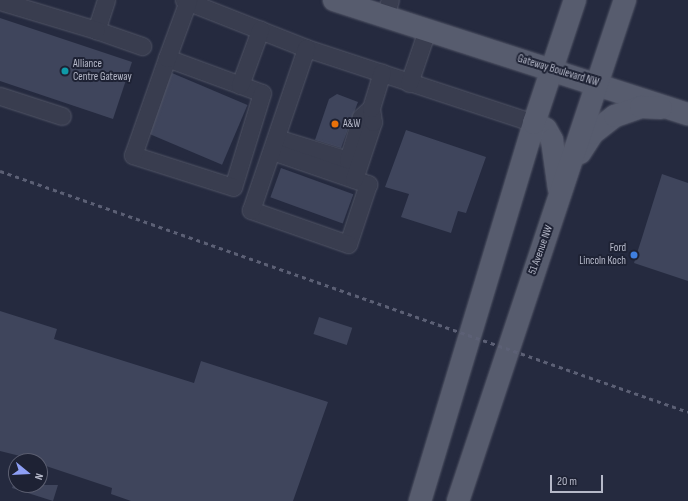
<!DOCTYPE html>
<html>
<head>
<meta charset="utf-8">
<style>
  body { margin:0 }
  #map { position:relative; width:688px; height:501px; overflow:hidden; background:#252a3f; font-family:"Sofia Sans Condensed",sans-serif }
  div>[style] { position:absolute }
  .building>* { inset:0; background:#3f455c; transform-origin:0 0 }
  .roads { filter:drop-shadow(0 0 1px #515566) drop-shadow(0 0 1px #515566) }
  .minor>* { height:17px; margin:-8.5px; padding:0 8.5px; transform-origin:8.5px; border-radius:8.5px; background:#393d4f }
  .major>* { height:22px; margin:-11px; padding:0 11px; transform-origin:11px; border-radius:11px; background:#575c6e }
  .rail>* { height:3px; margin-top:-1.5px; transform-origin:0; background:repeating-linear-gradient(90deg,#5c6075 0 4px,transparent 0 8px) }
  .dots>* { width:11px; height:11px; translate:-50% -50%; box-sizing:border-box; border:2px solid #1e2234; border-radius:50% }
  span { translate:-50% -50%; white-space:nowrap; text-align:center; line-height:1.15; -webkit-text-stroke:4px #1e2234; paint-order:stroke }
  .poi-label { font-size:11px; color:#b6b9c9 }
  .left { translate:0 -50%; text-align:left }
  .right { translate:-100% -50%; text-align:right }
  .street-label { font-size:11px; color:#b6b9c9 }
  .north { position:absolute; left:8px; top:453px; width:40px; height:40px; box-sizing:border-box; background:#1e2234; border:1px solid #5b5e70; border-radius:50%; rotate:108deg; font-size:11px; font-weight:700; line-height:16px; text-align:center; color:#b6b9c9 }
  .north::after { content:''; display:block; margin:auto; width:14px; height:18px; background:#8e9ff5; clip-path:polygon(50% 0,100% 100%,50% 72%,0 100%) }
  .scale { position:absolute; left:550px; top:475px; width:53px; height:18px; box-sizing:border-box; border:2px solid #b6b9c9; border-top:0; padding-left:5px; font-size:12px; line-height:14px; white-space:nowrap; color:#b6b9c9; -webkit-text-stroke:3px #1e2234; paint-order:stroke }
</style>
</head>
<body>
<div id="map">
  <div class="building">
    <div style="clip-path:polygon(0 18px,132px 62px,113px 119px,0 81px)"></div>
    <div style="left:172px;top:73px;width:82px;height:65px;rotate:23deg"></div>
    <div style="clip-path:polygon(337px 94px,358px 102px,341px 148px,315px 140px,329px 99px)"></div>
    <div style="clip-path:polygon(406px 130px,486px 157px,466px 213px,458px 211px,451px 233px,401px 217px,409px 194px,385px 187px)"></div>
    <div style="left:281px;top:168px;width:77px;height:31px;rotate:20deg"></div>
    <div style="clip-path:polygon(662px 174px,688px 183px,688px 281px,634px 263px)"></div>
    <div style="clip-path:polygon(0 311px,57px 329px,54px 339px,194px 383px,201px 361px,328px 402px,293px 501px,131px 501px,111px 494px,112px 488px,40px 464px,40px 461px,0 451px)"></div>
    <div style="left:319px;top:317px;width:35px;height:18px;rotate:18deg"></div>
    <div style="clip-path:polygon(13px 485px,58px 485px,53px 501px,12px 488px)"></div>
  </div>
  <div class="roads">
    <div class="minor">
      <div style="left:106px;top:0;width:32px;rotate:108deg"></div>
      <div style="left:96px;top:30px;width:49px;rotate:19.2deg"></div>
      <div style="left:184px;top:0;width:131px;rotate:21.5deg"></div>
      <div style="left:306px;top:48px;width:240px;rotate:18.2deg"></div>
      <div style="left:0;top:1px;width:100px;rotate:16.8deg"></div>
      <div style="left:385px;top:16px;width:17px;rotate:-73deg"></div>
      <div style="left:167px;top:58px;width:101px;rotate:20.2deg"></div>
      <div style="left:262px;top:93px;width:98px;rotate:107.1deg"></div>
      <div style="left:233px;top:187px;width:105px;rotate:-162.3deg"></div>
      <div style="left:133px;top:155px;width:103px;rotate:-70.7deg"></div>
      <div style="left:167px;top:58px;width:61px;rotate:-69.8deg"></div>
      <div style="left:409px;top:83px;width:56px;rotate:-71.2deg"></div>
      <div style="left:240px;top:85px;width:59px;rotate:-70deg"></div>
      <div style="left:0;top:96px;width:65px;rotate:17.9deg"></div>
      <div style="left:276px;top:138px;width:75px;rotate:17deg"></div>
      <div style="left:348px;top:160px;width:45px;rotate:-73.2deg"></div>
      <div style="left:361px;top:117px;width:13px;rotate:-42deg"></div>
      <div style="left:272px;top:151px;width:102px;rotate:19deg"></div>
      <div style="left:368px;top:184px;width:63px;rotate:108.4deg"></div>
      <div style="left:348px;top:244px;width:103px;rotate:-160.7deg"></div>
      <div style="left:251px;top:210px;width:171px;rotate:-71.2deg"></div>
      <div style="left:354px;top:179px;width:60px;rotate:-71.6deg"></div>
      <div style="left:373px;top:122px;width:14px;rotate:-98deg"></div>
      <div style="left:371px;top:108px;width:37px;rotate:-73deg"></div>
    </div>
    <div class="major">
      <div style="left:334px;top:0;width:372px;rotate:17.9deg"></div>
      <div style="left:534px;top:123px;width:13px;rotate:27deg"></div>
      <div style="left:546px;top:129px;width:13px;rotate:61deg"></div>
      <div style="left:552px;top:140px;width:49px;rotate:81.9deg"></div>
      <div style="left:580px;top:153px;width:24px;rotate:-57deg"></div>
      <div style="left:593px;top:133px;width:28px;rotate:-38deg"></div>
      <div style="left:615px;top:116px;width:28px;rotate:-19deg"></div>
      <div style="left:641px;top:107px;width:20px;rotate:3deg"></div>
      <div style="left:420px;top:501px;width:395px;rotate:-73.2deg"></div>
      <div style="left:534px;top:123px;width:130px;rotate:-71.6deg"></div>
      <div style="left:458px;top:501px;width:528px;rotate:-71.57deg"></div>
    </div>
  </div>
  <div class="rail">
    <div style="left:0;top:171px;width:729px;rotate:19.3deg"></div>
  </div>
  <div class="dots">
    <div style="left:65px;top:71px;background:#0f9aa8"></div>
    <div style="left:335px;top:124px;background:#e8710a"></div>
    <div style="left:634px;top:255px;background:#3f7fe0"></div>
  </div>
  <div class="poi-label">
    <span class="left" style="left:73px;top:71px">Alliance<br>Centre Gateway</span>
    <span class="left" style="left:343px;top:124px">A&amp;W</span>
    <span class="right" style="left:626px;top:255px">Ford<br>Lincoln Koch</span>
  </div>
  <div class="street-label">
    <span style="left:558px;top:71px;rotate:17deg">Gateway Boulevard NW</span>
    <span style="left:541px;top:250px;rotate:-70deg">51 Avenue NW</span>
  </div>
  <div class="north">N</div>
  <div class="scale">20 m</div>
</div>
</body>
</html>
